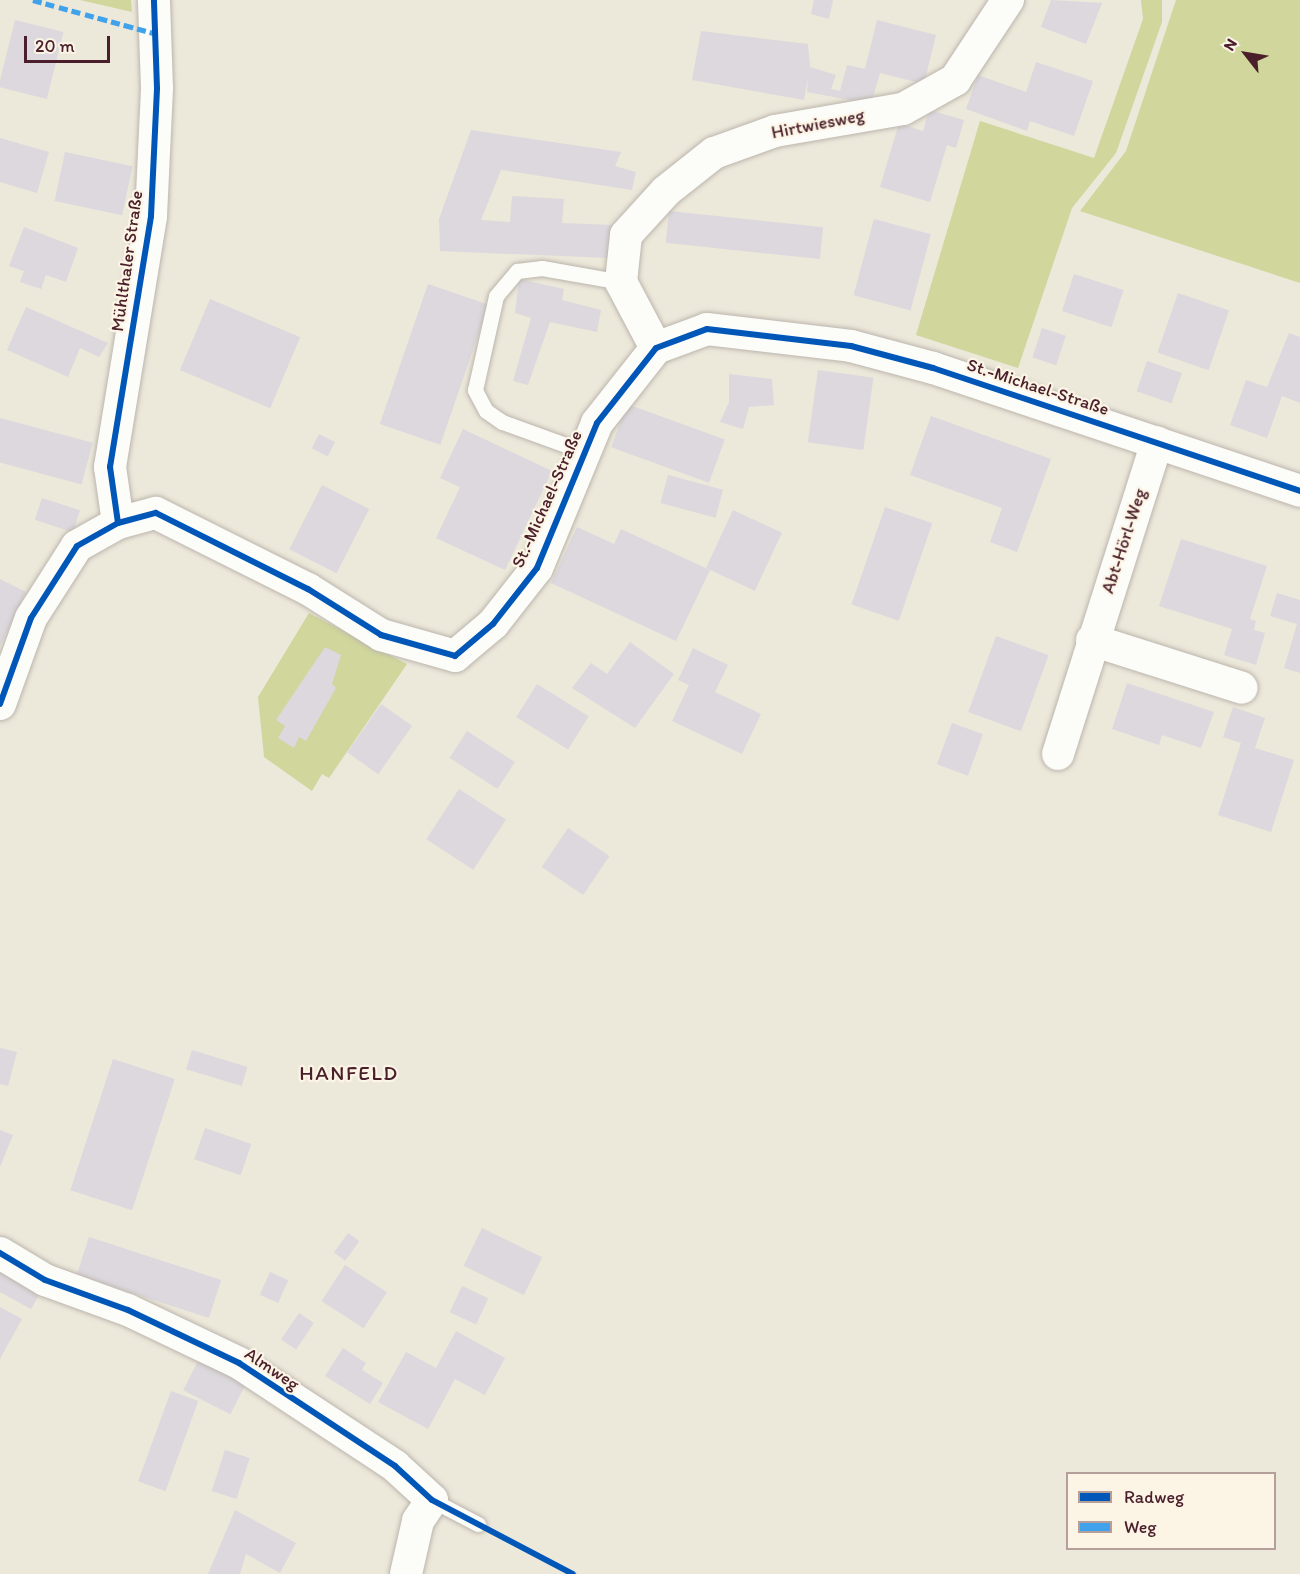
<!DOCTYPE html>
<html>
<head>
<meta charset="utf-8">
<style>
  body { margin:0 }
  #map { position:relative; width:1300px; height:1574px; overflow:hidden; background:#ece8da; font-family:Itim,sans-serif }
  div>[style] { position:absolute }
  .green>* { inset:0; background:#d0d69c }
  .building>* { inset:0; background:#dcd8de; transform-origin:0 0 }
  .roads { filter:drop-shadow(0 0 2px #bcb5ad) drop-shadow(0 0 2px #bcb5ad) }
  .lane>* { height:15px; margin:-7.5px; padding:0 7.5px; transform-origin:7.5px; border-radius:7.5px; background:#fcfcf9 }
  .street>* { height:32px; margin:-16px; padding:0 16px; transform-origin:16px; border-radius:16px; background:#fcfcf9 }
  .quiet>* { height:4.5px; margin-top:-2.25px; transform-origin:0; background:repeating-linear-gradient(90deg,#40a2eb 0 9px,transparent 0 13.5px) }
  .cycleway>* { height:6px; margin:-3px; padding:0 3px; transform-origin:3px; border-radius:3px; background:#0057b8 }
  span { translate:-50% -50%; white-space:nowrap; text-align:center; line-height:1.15; -webkit-text-stroke:4.5px #fcf5e5; paint-order:stroke }
  .street-label { font-size:18px; color:#4a1f2b }
  .quarter-label { font-size:21px; color:#4a1f2b; letter-spacing:1.5px }
  .legend { position:absolute; left:1066px; top:1472px; width:210px; height:78px; box-sizing:border-box; background:#fcf5e5; border:2px solid #b59f9b; margin:0; padding:8px 10px; list-style:none; font-size:18px; color:#4a1f2b }
  .legend li { display:flex; align-items:center; gap:12px; height:30px }
  .legend b { width:30px; border:2px solid #b59f9b }
  .north { position:absolute; left:1216px; top:24px; width:60px; height:60px; -webkit-text-stroke:4px #fcf5e5; paint-order:stroke; rotate:301deg; font-size:16px; font-weight:700; line-height:24px; text-align:center; color:#4a1f2b }
  .north::after { content:''; display:block; margin:auto; width:21px; height:27px; background:#4a1f2b; clip-path:polygon(50% 0,100% 100%,50% 72%,0 100%) }
  .scale { position:absolute; left:24px; top:36px; width:86px; height:27px; box-sizing:border-box; border:3px solid #4a1f2b; border-top:0; padding-left:8px; font-size:18px; line-height:21px; white-space:nowrap; color:#4a1f2b; -webkit-text-stroke:4px #fcf5e5; paint-order:stroke }
</style>
</head>
<body>
<div id="map">
  <div class="green">
    <div style="clip-path:polygon(80px 0,131px 0,132px 12px)"></div>
    <div style="clip-path:polygon(1141px 0,1162px 0,1162px 22px,1116px 153px,1072px 208px,1018px 368px,916px 335px,980px 121px,1094px 158px,1143px 19px)"></div>
    <div style="clip-path:polygon(1176px 0,1300px 0,1300px 283px,1080px 211px,1126px 151px)"></div>
    <div style="clip-path:polygon(309px 613px,407px 664px,329px 778px,322px 774px,312px 791px,264px 757px,258px 697px)"></div>
  </div>
  <div class="building">
    <div style="clip-path:polygon(814px 0,833px 0,829px 19px,811px 14px)"></div>
    <div style="clip-path:polygon(1051px 0,1102px 3px,1086px 44px,1041px 27px)"></div>
    <div style="left:15px;top:20px;width:50px;height:69px;rotate:14deg"></div>
    <div style="clip-path:polygon(877px 20px,936px 35px,924px 84px,880px 73px,871px 104px,807px 92px,808px 77px,804px 100px,692px 80px,701px 31px,808px 44px,810px 67px,836px 75px,831px 89px,840px 91px,847px 65px,865px 69px)"></div>
    <div style="clip-path:polygon(1036px 62px,1093px 81px,1074px 136px,1030px 121px,1027px 131px,966px 109px,978px 75px,1026px 92px)"></div>
    <div style="clip-path:polygon(929px 110px,964px 120px,956px 148px,947px 145px,930px 202px,880px 187px,899px 123px,923px 131px)"></div>
    <div style="clip-path:polygon(471px 130px,621px 152px,615px 166px,636px 172px,632px 190px,501px 170px,481px 220px,510px 222px,512px 196px,564px 199px,562px 223px,612px 225px,610px 258px,440px 251px,439px 219px)"></div>
    <div style="clip-path:polygon(0 138px,49px 152px,37px 193px,0 182px)"></div>
    <div style="left:65px;top:152px;width:69px;height:50px;rotate:12deg"></div>
    <div style="left:669px;top:211px;width:155px;height:32px;rotate:6deg"></div>
    <div style="left:874px;top:219px;width:59px;height:79px;rotate:15deg"></div>
    <div style="clip-path:polygon(24px 227px,78px 248px,66px 282px,46px 275px,41px 289px,20px 282px,24px 271px,9px 266px)"></div>
    <div style="left:1074px;top:274px;width:52px;height:39px;rotate:18deg"></div>
    <div style="clip-path:polygon(519px 279px,564px 289px,562px 300px,601px 310px,597px 332px,550px 322px,528px 385px,513px 381px,531px 318px,515px 313px)"></div>
    <div style="left:428px;top:284px;width:64px;height:148px;rotate:19deg"></div>
    <div style="left:1178px;top:293px;width:54px;height:63px;rotate:19deg"></div>
    <div style="left:210px;top:299px;width:98px;height:77px;rotate:23deg"></div>
    <div style="clip-path:polygon(26px 307px,108px 343px,99px 357px,80px 348px,68px 377px,7px 350px)"></div>
    <div style="left:1042px;top:328px;width:25px;height:31px;rotate:18deg"></div>
    <div style="clip-path:polygon(1289px 333px,1300px 337px,1300px 403px,1282px 396px,1267px 438px,1230px 425px,1246px 380px,1267px 387px)"></div>
    <div style="left:1147px;top:361px;width:37px;height:32px;rotate:19deg"></div>
    <div style="left:818px;top:370px;width:56px;height:73px;rotate:8deg"></div>
    <div style="clip-path:polygon(729px 374px,772px 379px,774px 405px,749px 407px,743px 429px,720px 422px,729px 402px)"></div>
    <div style="left:627px;top:404px;width:104px;height:46px;rotate:20deg"></div>
    <div style="clip-path:polygon(931px 416px,1051px 459px,1017px 552px,990px 542px,1002px 508px,910px 475px)"></div>
    <div style="left:0;top:418px;width:96px;height:43px;rotate:15deg"></div>
    <div style="clip-path:polygon(463px 429px,552px 471px,505px 570px,436px 538px,460px 487px,440px 478px)"></div>
    <div style="left:319px;top:434px;width:18px;height:16px;rotate:27deg"></div>
    <div style="left:668px;top:475px;width:57px;height:29px;rotate:15deg"></div>
    <div style="left:322px;top:485px;width:53px;height:72px;rotate:27deg"></div>
    <div style="left:42px;top:498px;width:40px;height:23px;rotate:18deg"></div>
    <div style="left:885px;top:507px;width:50px;height:103px;rotate:19deg"></div>
    <div style="left:733px;top:510px;width:54px;height:64px;rotate:25deg"></div>
    <div style="clip-path:polygon(577px 527px,614px 544px,621px 529px,710px 570px,676px 641px,551px 583px)"></div>
    <div style="clip-path:polygon(1181px 539px,1267px 566px,1250px 619px,1256px 621px,1254px 630px,1265px 633px,1256px 665px,1224px 655px,1232px 629px,1159px 606px)"></div>
    <div style="clip-path:polygon(0 579px,26px 592px,0 646px)"></div>
    <div style="clip-path:polygon(1277px 593px,1300px 600px,1300px 673px,1284px 668px,1297px 624px,1270px 616px)"></div>
    <div style="left:996px;top:636px;width:56px;height:81px;rotate:20deg"></div>
    <div style="clip-path:polygon(630px 642px,674px 674px,635px 728px,572px 688px,591px 663px,607px 674px)"></div>
    <div style="clip-path:polygon(325px 647px,341px 655px,332px 684px,336px 688px,306px 741px,299px 737px,294px 748px,278px 738px,285px 726px,276px 720px)"></div>
    <div style="clip-path:polygon(693px 648px,728px 665px,715px 692px,761px 714px,742px 754px,672px 721px,689px 685px,678px 680px)"></div>
    <div style="clip-path:polygon(1127px 683px,1214px 712px,1201px 748px,1162px 735px,1159px 745px,1112px 729px)"></div>
    <div style="left:537px;top:684px;width:61px;height:39px;rotate:32deg"></div>
    <div style="left:381px;top:704px;width:38px;height:59px;rotate:35deg"></div>
    <div style="clip-path:polygon(1233px 707px,1265px 718px,1255px 748px,1294px 760px,1271px 832px,1218px 815px,1241px 743px,1223px 737px)"></div>
    <div style="left:952px;top:723px;width:33px;height:44px;rotate:20deg"></div>
    <div style="left:467px;top:731px;width:57px;height:32px;rotate:33deg"></div>
    <div style="left:459px;top:789px;width:56px;height:60px;rotate:33deg"></div>
    <div style="left:568px;top:828px;width:50px;height:47px;rotate:34deg"></div>
    <div style="clip-path:polygon(0 1048px,17px 1052px,8px 1086px,0 1084px)"></div>
    <div style="left:192px;top:1050px;width:58px;height:20px;rotate:17deg"></div>
    <div style="left:113px;top:1059px;width:65px;height:138px;rotate:18deg"></div>
    <div style="left:205px;top:1128px;width:49px;height:33px;rotate:19deg"></div>
    <div style="clip-path:polygon(0 1130px,13px 1135px,0 1167px)"></div>
    <div style="left:482px;top:1228px;width:67px;height:42px;rotate:26deg"></div>
    <div style="left:348px;top:1233px;width:14px;height:24px;rotate:36deg"></div>
    <div style="left:89px;top:1237px;width:139px;height:40px;rotate:18deg"></div>
    <div style="left:345px;top:1265px;width:50px;height:43px;rotate:33deg"></div>
    <div style="clip-path:polygon(0 1267px,42px 1290px,31px 1309px,0 1292px)"></div>
    <div style="left:270px;top:1272px;width:20px;height:25px;rotate:24deg"></div>
    <div style="left:462px;top:1286px;width:29px;height:29px;rotate:25deg"></div>
    <div style="clip-path:polygon(0 1307px,22px 1319px,0 1359px)"></div>
    <div style="left:299px;top:1313px;width:18px;height:32px;rotate:34deg"></div>
    <div style="clip-path:polygon(456px 1331px,505px 1358px,485px 1395px,455px 1379px,428px 1429px,378px 1402px,406px 1352px,436px 1368px)"></div>
    <div style="clip-path:polygon(343px 1348px,366px 1363px,362px 1370px,383px 1383px,370px 1404px,325px 1376px)"></div>
    <div style="left:199px;top:1359px;width:53px;height:35px;rotate:27deg"></div>
    <div style="left:171px;top:1391px;width:29px;height:96px;rotate:20deg"></div>
    <div style="left:225px;top:1450px;width:26px;height:43px;rotate:18deg"></div>
    <div style="clip-path:polygon(235px 1510px,296px 1543px,280px 1573px,246px 1554px,240px 1574px,208px 1574px)"></div>
  </div>
  <div class="roads">
    <div class="lane">
      <div style="left:585px;top:452px;width:88px;rotate:-160.1deg"></div>
      <div style="left:502px;top:422px;width:19px;rotate:-145deg"></div>
      <div style="left:486px;top:411px;width:24px;rotate:-118deg"></div>
      <div style="left:475px;top:390px;width:96px;rotate:-77.4deg"></div>
      <div style="left:496px;top:296px;width:33px;rotate:-50deg"></div>
      <div style="left:517px;top:271px;width:25px;rotate:-7deg"></div>
      <div style="left:542px;top:268px;width:80px;rotate:10deg"></div>
      <div style="left:432px;top:1500px;width:52px;rotate:27.6deg"></div>
    </div>
    <div class="street">
      <div style="left:656px;top:348px;width:75px;rotate:-117.9deg"></div>
      <div style="left:621px;top:282px;width:47px;rotate:-83.9deg"></div>
      <div style="left:626px;top:235px;width:59px;rotate:-47.7deg"></div>
      <div style="left:666px;top:191px;width:61px;rotate:-38.4deg"></div>
      <div style="left:714px;top:153px;width:65px;rotate:-19.8deg"></div>
      <div style="left:775px;top:131px;width:130px;rotate:-9.8deg"></div>
      <div style="left:903px;top:109px;width:60px;rotate:-29.1deg"></div>
      <div style="left:955px;top:80px;width:96px;rotate:-56.5deg"></div>
      <div style="left:118px;top:523px;width:57px;rotate:-98.1deg"></div>
      <div style="left:110px;top:467px;width:254px;rotate:-80.7deg"></div>
      <div style="left:151px;top:216px;width:128px;rotate:-87.3deg"></div>
      <div style="left:157px;top:88px;width:88px;rotate:-92deg"></div>
      <div style="left:1092px;top:640px;width:157px;rotate:17.7deg"></div>
      <div style="left:0;top:704px;width:91px;rotate:-70.2deg"></div>
      <div style="left:31px;top:618px;width:85px;rotate:-57.4deg"></div>
      <div style="left:77px;top:546px;width:47px;rotate:-29.3deg"></div>
      <div style="left:118px;top:523px;width:39px;rotate:-15deg"></div>
      <div style="left:156px;top:513px;width:170px;rotate:26.6deg"></div>
      <div style="left:308px;top:589px;width:86px;rotate:32.2deg"></div>
      <div style="left:381px;top:635px;width:77px;rotate:15.8deg"></div>
      <div style="left:455px;top:656px;width:50px;rotate:-40.1deg"></div>
      <div style="left:493px;top:624px;width:71px;rotate:-51.8deg"></div>
      <div style="left:537px;top:568px;width:157px;rotate:-67.5deg"></div>
      <div style="left:597px;top:423px;width:95px;rotate:-51.8deg"></div>
      <div style="left:656px;top:348px;width:54px;rotate:-20.4deg"></div>
      <div style="left:707px;top:329px;width:145px;rotate:6.7deg"></div>
      <div style="left:851px;top:346px;width:85px;rotate:15deg"></div>
      <div style="left:933px;top:368px;width:387px;rotate:18.5deg"></div>
      <div style="left:1058px;top:754px;width:327px;rotate:-72.4deg"></div>
      <div style="left:0;top:1253px;width:52px;rotate:31deg"></div>
      <div style="left:45px;top:1280px;width:88px;rotate:19.9deg"></div>
      <div style="left:128px;top:1310px;width:123px;rotate:25.5deg"></div>
      <div style="left:239px;top:1363px;width:187px;rotate:33.4deg"></div>
      <div style="left:395px;top:1466px;width:50px;rotate:42.6deg"></div>
      <div style="left:432px;top:1500px;width:25px;rotate:124deg"></div>
      <div style="left:418px;top:1521px;width:54px;rotate:102.8deg"></div>
    </div>
  </div>
  <div class="quiet">
    <div style="left:33px;top:0;width:125px;rotate:15.3deg"></div>
  </div>
  <div class="cycleway">
    <div style="left:118px;top:523px;width:57px;rotate:-98.1deg"></div>
    <div style="left:110px;top:467px;width:254px;rotate:-80.7deg"></div>
    <div style="left:151px;top:216px;width:128px;rotate:-87.3deg"></div>
    <div style="left:157px;top:88px;width:88px;rotate:-92deg"></div>
    <div style="left:0;top:704px;width:91px;rotate:-70.2deg"></div>
    <div style="left:31px;top:618px;width:85px;rotate:-57.4deg"></div>
    <div style="left:77px;top:546px;width:47px;rotate:-29.3deg"></div>
    <div style="left:118px;top:523px;width:39px;rotate:-15deg"></div>
    <div style="left:156px;top:513px;width:170px;rotate:26.6deg"></div>
    <div style="left:308px;top:589px;width:86px;rotate:32.2deg"></div>
    <div style="left:381px;top:635px;width:77px;rotate:15.8deg"></div>
    <div style="left:455px;top:656px;width:50px;rotate:-40.1deg"></div>
    <div style="left:493px;top:624px;width:71px;rotate:-51.8deg"></div>
    <div style="left:537px;top:568px;width:157px;rotate:-67.5deg"></div>
    <div style="left:597px;top:423px;width:95px;rotate:-51.8deg"></div>
    <div style="left:656px;top:348px;width:54px;rotate:-20.4deg"></div>
    <div style="left:707px;top:329px;width:145px;rotate:6.7deg"></div>
    <div style="left:851px;top:346px;width:85px;rotate:15deg"></div>
    <div style="left:933px;top:368px;width:387px;rotate:18.5deg"></div>
    <div style="left:0;top:1253px;width:52px;rotate:31deg"></div>
    <div style="left:45px;top:1280px;width:88px;rotate:19.9deg"></div>
    <div style="left:128px;top:1310px;width:123px;rotate:25.5deg"></div>
    <div style="left:239px;top:1363px;width:187px;rotate:33.4deg"></div>
    <div style="left:395px;top:1466px;width:50px;rotate:42.6deg"></div>
    <div style="left:432px;top:1500px;width:159px;rotate:27.7deg"></div>
  </div>
  <div class="street-label">
    <span style="left:818px;top:124px;rotate:-11deg">Hirtwiesweg</span>
    <span style="left:127px;top:261px;rotate:-82deg">Mühlthaler Straße</span>
    <span style="left:1038px;top:387px;rotate:18deg">St.-Michael-Straße</span>
    <span style="left:547px;top:499px;rotate:-66deg">St.-Michael-Straße</span>
    <span style="left:1124px;top:541px;rotate:-72deg">Abt-Hörl-Weg</span>
    <span style="left:272px;top:1369px;rotate:34deg">Almweg</span>
  </div>
  <div class="quarter-label">
    <span style="left:349px;top:1073px">HANFELD</span>
  </div>
  <ul class="legend">
  <li><b style="height:8px;background:#0057b8"></b>Radweg</li>
  <li><b style="height:8px;background:#40a2eb"></b>Weg</li>
  </ul>
  <div class="north">N</div>
  <div class="scale">20 m</div>
</div>
</body>
</html>
